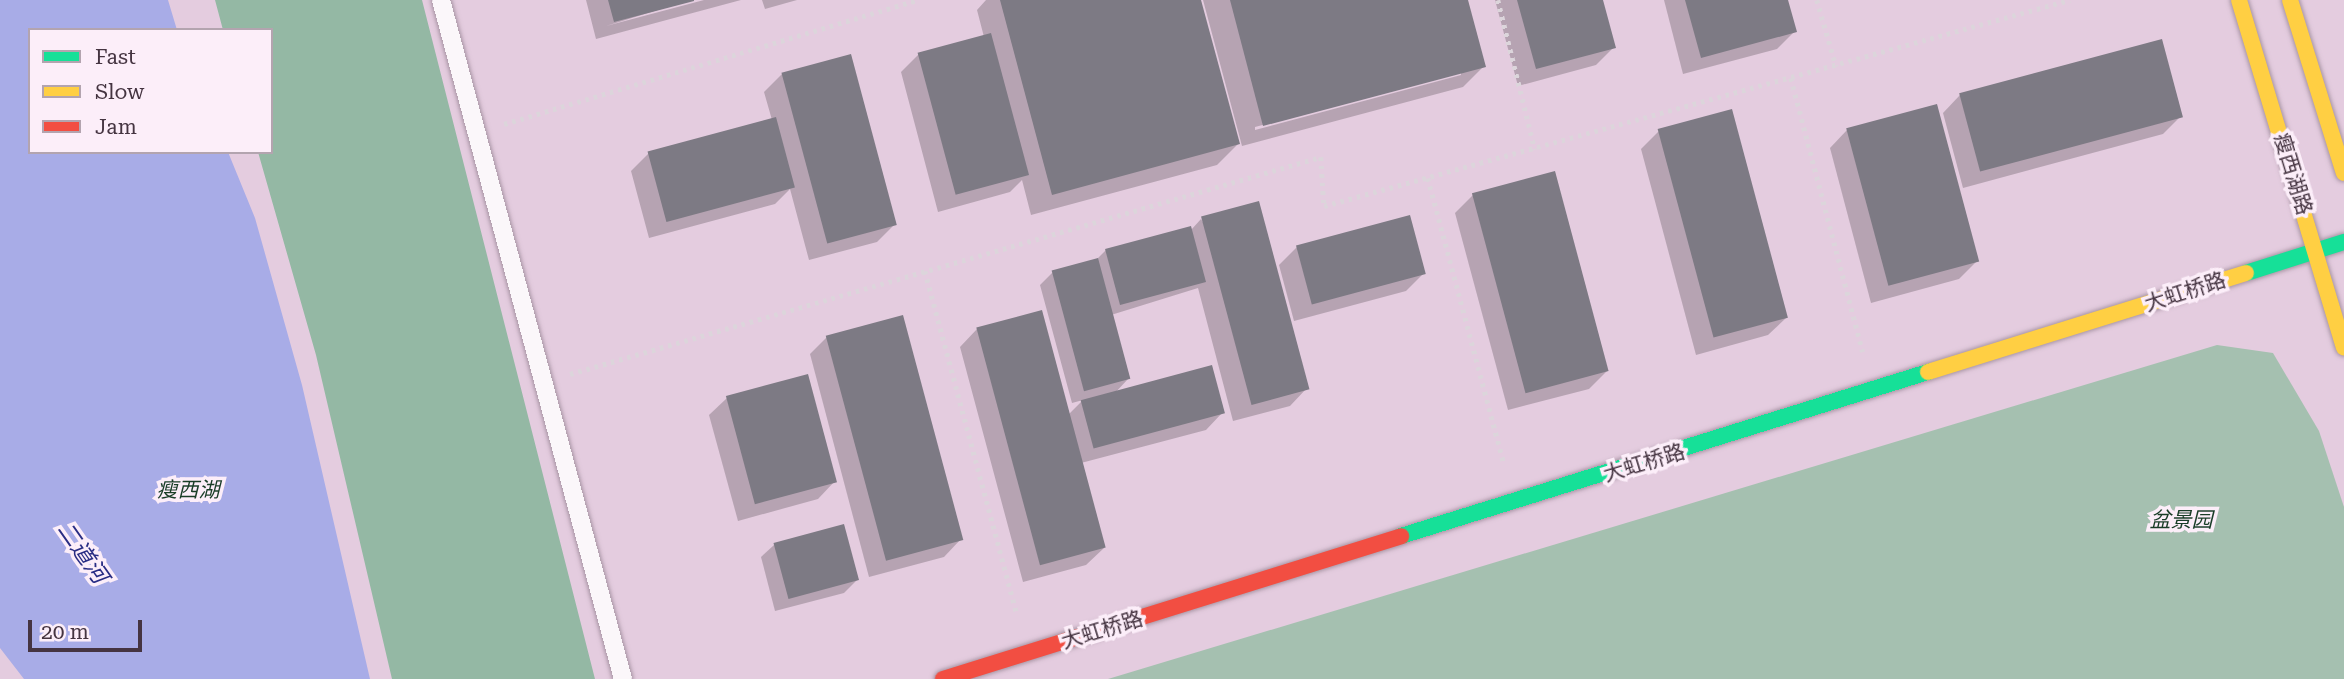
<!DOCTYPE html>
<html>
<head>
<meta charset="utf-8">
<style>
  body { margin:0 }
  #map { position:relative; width:2344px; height:679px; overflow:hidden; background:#e4ccdf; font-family:"Roboto Serif","Noto Sans SC",serif }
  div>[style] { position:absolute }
  .green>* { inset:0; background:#a5c0b0 }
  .forest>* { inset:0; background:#94b8a4 }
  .water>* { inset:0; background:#a8ace7 }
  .shadow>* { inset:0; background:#0003 }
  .building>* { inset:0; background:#7d7a84; transform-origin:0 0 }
  .path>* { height:4.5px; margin-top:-2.25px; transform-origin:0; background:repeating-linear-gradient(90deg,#dcd5db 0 3.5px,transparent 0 8.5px) }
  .roads { filter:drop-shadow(0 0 2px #a996a5) drop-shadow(0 0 2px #a996a5) }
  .lane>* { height:18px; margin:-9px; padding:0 9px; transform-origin:9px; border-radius:9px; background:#fbf7fa }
  .fast>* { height:16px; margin:-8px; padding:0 8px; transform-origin:8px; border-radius:8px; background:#16e098 }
  .slow>* { height:16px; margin:-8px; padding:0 8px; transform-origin:8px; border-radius:8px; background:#ffcf43 }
  .jam>* { height:16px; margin:-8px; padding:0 8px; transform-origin:8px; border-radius:8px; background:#f24e42 }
  span { translate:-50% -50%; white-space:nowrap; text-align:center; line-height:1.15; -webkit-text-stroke:7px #fceef9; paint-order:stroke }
  .street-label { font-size:21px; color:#453441 }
  .park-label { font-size:21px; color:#193d27; font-style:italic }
  .water-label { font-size:23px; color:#292d84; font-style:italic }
  .legend { position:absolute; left:28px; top:28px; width:245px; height:126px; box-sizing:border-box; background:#fceef9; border:2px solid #b3a4af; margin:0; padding:9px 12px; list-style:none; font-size:21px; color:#453441 }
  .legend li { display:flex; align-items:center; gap:14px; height:35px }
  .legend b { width:35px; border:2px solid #b3a4af }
  .scale { position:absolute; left:28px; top:620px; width:114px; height:32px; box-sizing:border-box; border:4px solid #453441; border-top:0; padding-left:9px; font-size:21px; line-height:24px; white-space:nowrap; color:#453441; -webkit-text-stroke:5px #fceef9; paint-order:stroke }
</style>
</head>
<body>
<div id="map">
  <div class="green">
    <div style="clip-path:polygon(2217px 345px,2273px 353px,2319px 431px,2344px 507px,2344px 679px,1108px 679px)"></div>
  </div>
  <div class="forest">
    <div style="clip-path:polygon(215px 0,422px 0,595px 679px,392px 679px,316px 355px,258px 152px,271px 152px,271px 30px,223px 30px)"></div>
  </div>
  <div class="water">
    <div style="clip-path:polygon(0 0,168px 0,177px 30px,30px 30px,30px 152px,228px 152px,255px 218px,302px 385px,370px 679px,24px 679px,0 648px)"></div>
  </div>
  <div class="shadow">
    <div style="clip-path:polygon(586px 0,690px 0,606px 26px,704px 0,741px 0,596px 39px)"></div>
    <div style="clip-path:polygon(762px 0,797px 0,765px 9px)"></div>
    <div style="clip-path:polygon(986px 0,1199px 0,1238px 144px,1217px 165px,1031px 215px,1022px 180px,1010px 192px,938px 212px,901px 72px,919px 54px,984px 37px,977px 10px)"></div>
    <div style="clip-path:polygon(evenodd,1203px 0,1466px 0,1484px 66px,1463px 87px,1242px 146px,1203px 0,1461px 72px,1461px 75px,1255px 130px,1255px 127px,1461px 72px)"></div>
    <div style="clip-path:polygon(1495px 0,1601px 0,1614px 47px,1596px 65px,1518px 86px)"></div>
    <div style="clip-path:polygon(1664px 0,1786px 0,1795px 31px,1777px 49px,1683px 74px)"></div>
    <div style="clip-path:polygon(782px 74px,895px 224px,877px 242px,809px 260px,790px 189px,775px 204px,649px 238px,631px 171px,649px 153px,772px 120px,764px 92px)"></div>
    <div style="clip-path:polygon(1960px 95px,2181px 116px,2163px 134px,1963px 188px,1943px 113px)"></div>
    <div style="clip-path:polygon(1847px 130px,1977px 261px,1959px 279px,1871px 303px,1830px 148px)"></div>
    <div style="clip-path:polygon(1659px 131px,1786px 318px,1768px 335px,1696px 355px,1641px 149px)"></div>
    <div style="clip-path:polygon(1473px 195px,1607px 371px,1589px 389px,1508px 410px,1455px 213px)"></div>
    <div style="clip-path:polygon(1201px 219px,1307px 388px,1290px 406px,1233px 421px,1198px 288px,1111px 315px,1128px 379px,1115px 393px,1223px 412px,1206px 430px,1081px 463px,1104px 548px,1086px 565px,1023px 582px,960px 347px,977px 329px,1068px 415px,1083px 400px,1072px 403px,1040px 285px,1053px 272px,1095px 261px,1106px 250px,1191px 230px)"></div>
    <div style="clip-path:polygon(1297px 247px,1424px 273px,1406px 291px,1294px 321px,1279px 265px)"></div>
    <div style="clip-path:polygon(827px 337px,961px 539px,944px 557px,869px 577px,810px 354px)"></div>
    <div style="clip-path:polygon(727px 398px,835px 481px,818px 499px,738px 521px,709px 415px)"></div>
    <div style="clip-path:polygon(774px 545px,857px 580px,844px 593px,775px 611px,761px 557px)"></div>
  </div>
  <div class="building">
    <div style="clip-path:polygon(608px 0,694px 0,694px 1px,614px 22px)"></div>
    <div style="clip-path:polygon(1000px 0,1201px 0,1240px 144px,1052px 195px)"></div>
    <div style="clip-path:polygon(1230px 0,1468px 0,1486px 67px,1263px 126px)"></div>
    <div style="clip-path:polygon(1517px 0,1603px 0,1616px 48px,1536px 69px)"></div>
    <div style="clip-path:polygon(1685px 0,1788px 0,1797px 32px,1701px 58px)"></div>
    <div style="left:991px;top:33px;width:147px;height:76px;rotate:75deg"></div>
    <div style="left:2162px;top:39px;width:81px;height:210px;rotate:75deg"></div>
    <div style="left:851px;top:54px;width:177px;height:72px;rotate:75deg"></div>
    <div style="left:1937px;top:104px;width:163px;height:94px;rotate:75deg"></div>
    <div style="left:1732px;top:109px;width:216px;height:77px;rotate:75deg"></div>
    <div style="left:776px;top:117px;width:73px;height:133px;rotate:75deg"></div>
    <div style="left:1555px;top:171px;width:207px;height:86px;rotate:75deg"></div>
    <div style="left:1259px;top:201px;width:195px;height:60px;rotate:75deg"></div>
    <div style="left:1410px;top:215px;width:61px;height:118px;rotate:75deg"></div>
    <div style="left:1191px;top:226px;width:58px;height:89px;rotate:75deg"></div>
    <div style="left:1098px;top:258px;width:125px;height:48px;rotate:75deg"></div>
    <div style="left:1042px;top:310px;width:246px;height:68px;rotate:75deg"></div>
    <div style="left:903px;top:315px;width:233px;height:80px;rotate:75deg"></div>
    <div style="left:1212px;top:365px;width:50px;height:136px;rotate:75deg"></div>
    <div style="left:808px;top:374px;width:112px;height:85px;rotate:75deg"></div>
    <div style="left:844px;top:524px;width:58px;height:73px;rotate:75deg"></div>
  </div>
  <div class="path">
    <div style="left:1498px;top:0;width:154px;rotate:76.1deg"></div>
    <div style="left:1817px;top:0;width:69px;rotate:73.9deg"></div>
    <div style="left:1791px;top:78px;width:283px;rotate:75.3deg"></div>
    <div style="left:504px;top:124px;width:432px;rotate:-16.7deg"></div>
    <div style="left:1428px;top:178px;width:296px;rotate:75.1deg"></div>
    <div style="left:925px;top:271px;width:356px;rotate:75deg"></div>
    <div style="left:570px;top:374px;width:782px;rotate:-16.12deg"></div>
    <div style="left:1321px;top:157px;width:49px;rotate:86.5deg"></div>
    <div style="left:1324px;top:206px;width:774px;rotate:-15.44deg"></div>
  </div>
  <div class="roads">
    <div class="lane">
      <div style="left:441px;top:0;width:703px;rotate:75deg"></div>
    </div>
    <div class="fast">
      <div style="left:2246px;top:273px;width:103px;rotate:-17.6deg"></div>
      <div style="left:1401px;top:536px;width:552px;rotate:-17.29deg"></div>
    </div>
    <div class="slow">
      <div style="left:2239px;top:0;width:363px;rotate:73.2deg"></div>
      <div style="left:2290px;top:0;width:181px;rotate:72.7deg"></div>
      <div style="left:1928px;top:372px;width:333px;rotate:-17.3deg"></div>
    </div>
    <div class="jam">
      <div style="left:943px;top:679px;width:480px;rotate:-17.3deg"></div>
    </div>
  </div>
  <div class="street-label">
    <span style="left:2293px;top:174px;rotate:73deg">瘦西湖路</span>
    <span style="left:2185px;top:292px;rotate:-18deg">大虹桥路</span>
    <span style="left:1644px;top:463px;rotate:-17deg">大虹桥路</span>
    <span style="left:1102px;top:630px;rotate:-17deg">大虹桥路</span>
  </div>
  <div class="park-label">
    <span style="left:188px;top:490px">瘦西湖</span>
    <span style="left:2181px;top:520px">盆景园</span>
  </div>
  <div class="water-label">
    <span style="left:82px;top:553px;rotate:55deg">二道河</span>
  </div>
  <ul class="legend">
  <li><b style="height:9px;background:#16e098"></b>Fast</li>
  <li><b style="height:9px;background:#ffcf43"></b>Slow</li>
  <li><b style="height:9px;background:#f24e42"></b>Jam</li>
  </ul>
  <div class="scale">20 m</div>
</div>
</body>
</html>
